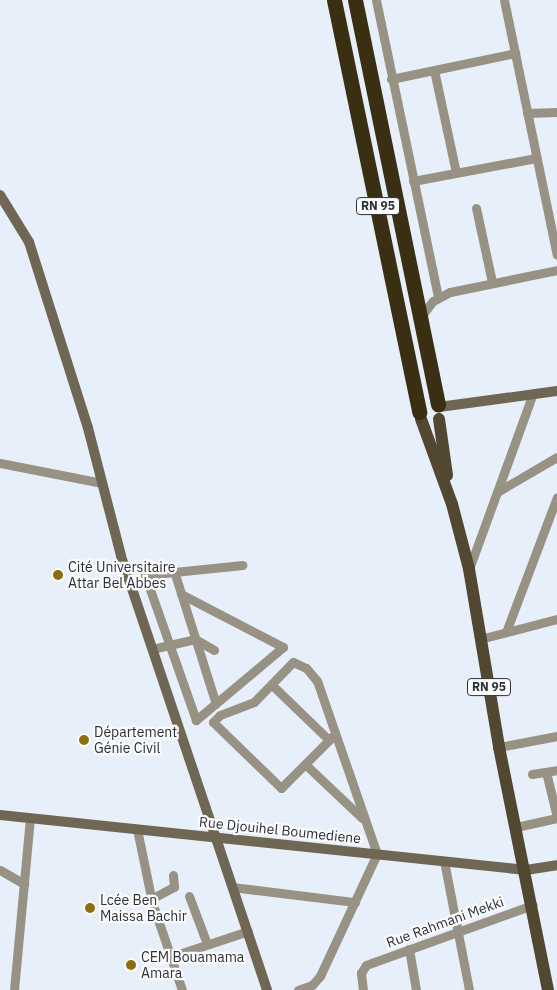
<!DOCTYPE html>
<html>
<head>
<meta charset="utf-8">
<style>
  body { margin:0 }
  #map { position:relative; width:557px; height:990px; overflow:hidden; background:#e7effa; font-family:"IBM Plex Sans",sans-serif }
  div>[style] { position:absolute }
  .street>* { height:9px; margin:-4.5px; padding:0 4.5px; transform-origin:4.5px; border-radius:4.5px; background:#989285 }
  .secondary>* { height:10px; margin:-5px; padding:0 5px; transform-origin:5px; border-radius:5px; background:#6f6653 }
  .primary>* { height:12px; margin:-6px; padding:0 6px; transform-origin:6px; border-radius:6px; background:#524831 }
  .highway>* { height:15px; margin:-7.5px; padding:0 7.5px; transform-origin:7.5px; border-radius:7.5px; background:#3a2f13 }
  .dots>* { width:14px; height:14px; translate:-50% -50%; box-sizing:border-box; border:2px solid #fbfbfb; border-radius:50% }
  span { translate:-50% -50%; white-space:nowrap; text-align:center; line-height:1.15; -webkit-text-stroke:4.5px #fbfbfb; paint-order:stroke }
  .shield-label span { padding:1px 4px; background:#fbfbfb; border:1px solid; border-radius:4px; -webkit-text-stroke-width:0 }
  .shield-label { font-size:12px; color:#2b323d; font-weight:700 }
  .poi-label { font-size:14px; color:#2b323d }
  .left { translate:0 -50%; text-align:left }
  .street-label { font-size:14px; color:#2b323d }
</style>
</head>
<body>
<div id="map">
  <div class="street">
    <div style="left:376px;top:0;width:303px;rotate:78.2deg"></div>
    <div style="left:504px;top:0;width:260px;rotate:78.3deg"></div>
    <div style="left:434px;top:70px;width:105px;rotate:77.9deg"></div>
    <div style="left:391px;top:79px;width:127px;rotate:-11.8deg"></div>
    <div style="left:527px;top:113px;width:30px;rotate:-2deg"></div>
    <div style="left:413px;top:181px;width:125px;rotate:-10.6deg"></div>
    <div style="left:476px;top:208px;width:76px;rotate:77.8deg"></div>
    <div style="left:420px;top:318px;width:21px;rotate:-53deg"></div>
    <div style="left:433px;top:301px;width:19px;rotate:-28deg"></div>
    <div style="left:450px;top:292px;width:109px;rotate:-11.6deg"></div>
    <div style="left:0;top:463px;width:104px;rotate:11.1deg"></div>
    <div style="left:497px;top:492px;width:69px;rotate:-30.3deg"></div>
    <div style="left:469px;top:569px;width:187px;rotate:-70deg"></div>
    <div style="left:174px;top:571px;width:139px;rotate:72.5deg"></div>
    <div style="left:181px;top:594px;width:115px;rotate:27.5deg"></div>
    <div style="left:283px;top:647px;width:114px;rotate:140deg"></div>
    <div style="left:196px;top:720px;width:154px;rotate:-109.4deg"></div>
    <div style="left:145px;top:575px;width:98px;rotate:-5.9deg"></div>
    <div style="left:506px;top:632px;width:144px;rotate:-69.3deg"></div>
    <div style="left:480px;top:639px;width:80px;rotate:-14.6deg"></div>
    <div style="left:152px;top:649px;width:44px;rotate:-13.1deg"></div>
    <div style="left:195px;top:639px;width:22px;rotate:30deg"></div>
    <div style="left:272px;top:685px;width:79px;rotate:44deg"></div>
    <div style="left:499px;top:747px;width:59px;rotate:-10.7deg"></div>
    <div style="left:306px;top:765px;width:77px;rotate:43.4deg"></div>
    <div style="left:546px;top:772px;width:46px;rotate:76.3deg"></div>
    <div style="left:532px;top:774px;width:25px;rotate:-9deg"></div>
    <div style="left:516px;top:827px;width:42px;rotate:-12.4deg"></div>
    <div style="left:137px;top:829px;width:75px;rotate:78.4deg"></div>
    <div style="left:152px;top:902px;width:93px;rotate:71.2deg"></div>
    <div style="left:444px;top:861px;width:131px;rotate:79deg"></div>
    <div style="left:0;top:870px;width:28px;rotate:30deg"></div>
    <div style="left:232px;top:887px;width:124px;rotate:7deg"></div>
    <div style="left:189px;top:896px;width:51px;rotate:69.4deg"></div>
    <div style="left:151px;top:899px;width:26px;rotate:-28deg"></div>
    <div style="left:174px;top:887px;width:12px;rotate:-95deg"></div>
    <div style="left:409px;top:949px;width:42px;rotate:80.3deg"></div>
    <div style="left:170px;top:957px;width:82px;rotate:-18.4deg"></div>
    <div style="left:14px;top:990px;width:173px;rotate:-84.7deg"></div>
    <div style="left:298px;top:990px;width:15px;rotate:-20deg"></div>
    <div style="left:312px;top:985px;width:12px;rotate:-48deg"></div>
    <div style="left:320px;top:976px;width:135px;rotate:-65deg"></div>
    <div style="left:377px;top:854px;width:183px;rotate:-109.1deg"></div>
    <div style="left:317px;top:681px;width:17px;rotate:-130deg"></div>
    <div style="left:306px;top:668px;width:14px;rotate:-155deg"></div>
    <div style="left:293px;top:662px;width:56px;rotate:134.3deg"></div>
    <div style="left:254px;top:702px;width:36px;rotate:159deg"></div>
    <div style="left:220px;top:715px;width:10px;rotate:135deg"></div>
    <div style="left:213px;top:722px;width:95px;rotate:44.1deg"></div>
    <div style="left:281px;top:788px;width:76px;rotate:-45deg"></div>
    <div style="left:363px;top:990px;width:17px;rotate:-97deg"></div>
    <div style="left:361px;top:973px;width:9px;rotate:-58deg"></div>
    <div style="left:366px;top:965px;width:177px;rotate:-19.8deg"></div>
  </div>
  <div class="secondary">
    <div style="left:0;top:195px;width:55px;rotate:58.3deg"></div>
    <div style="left:29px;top:242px;width:195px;rotate:72.4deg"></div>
    <div style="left:88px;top:428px;width:132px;rotate:75.5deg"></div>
    <div style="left:121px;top:556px;width:458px;rotate:71.4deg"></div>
    <div style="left:439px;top:407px;width:119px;rotate:-7.7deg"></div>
    <div style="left:0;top:815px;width:529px;rotate:5.97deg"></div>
    <div style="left:526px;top:870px;width:31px;rotate:-9deg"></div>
  </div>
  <div class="primary">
    <div style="left:421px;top:419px;width:90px;rotate:70deg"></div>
    <div style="left:452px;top:504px;width:67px;rotate:75.3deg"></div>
    <div style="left:469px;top:569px;width:181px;rotate:80.4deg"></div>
    <div style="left:499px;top:747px;width:248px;rotate:78.6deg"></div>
    <div style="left:439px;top:419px;width:57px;rotate:81.9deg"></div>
  </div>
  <div class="highway">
    <div style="left:334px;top:0;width:421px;rotate:78.3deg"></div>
    <div style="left:355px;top:0;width:413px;rotate:78.4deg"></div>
  </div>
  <div class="dots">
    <div style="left:58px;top:575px;background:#8d6d0f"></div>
    <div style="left:84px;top:740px;background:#8d6d0f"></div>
    <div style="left:90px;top:908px;background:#8d6d0f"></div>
    <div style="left:131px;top:965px;background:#8d6d0f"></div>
  </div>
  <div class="shield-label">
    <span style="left:378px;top:206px">RN 95</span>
    <span style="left:489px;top:687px">RN 95</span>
  </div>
  <div class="poi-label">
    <span class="left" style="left:68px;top:575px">Cité Universitaire<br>Attar Bel Abbes</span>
    <span class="left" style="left:94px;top:740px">Département<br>Génie Civil</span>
    <span class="left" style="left:100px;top:908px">Lcée Ben<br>Maissa Bachir</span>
    <span class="left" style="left:141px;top:965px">CEM Bouamama<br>Amara</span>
  </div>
  <div class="street-label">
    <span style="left:280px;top:830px;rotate:6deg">Rue Djouihel Boumediene</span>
    <span style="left:445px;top:922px;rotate:-20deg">Rue Rahmani Mekki</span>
  </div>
</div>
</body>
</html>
